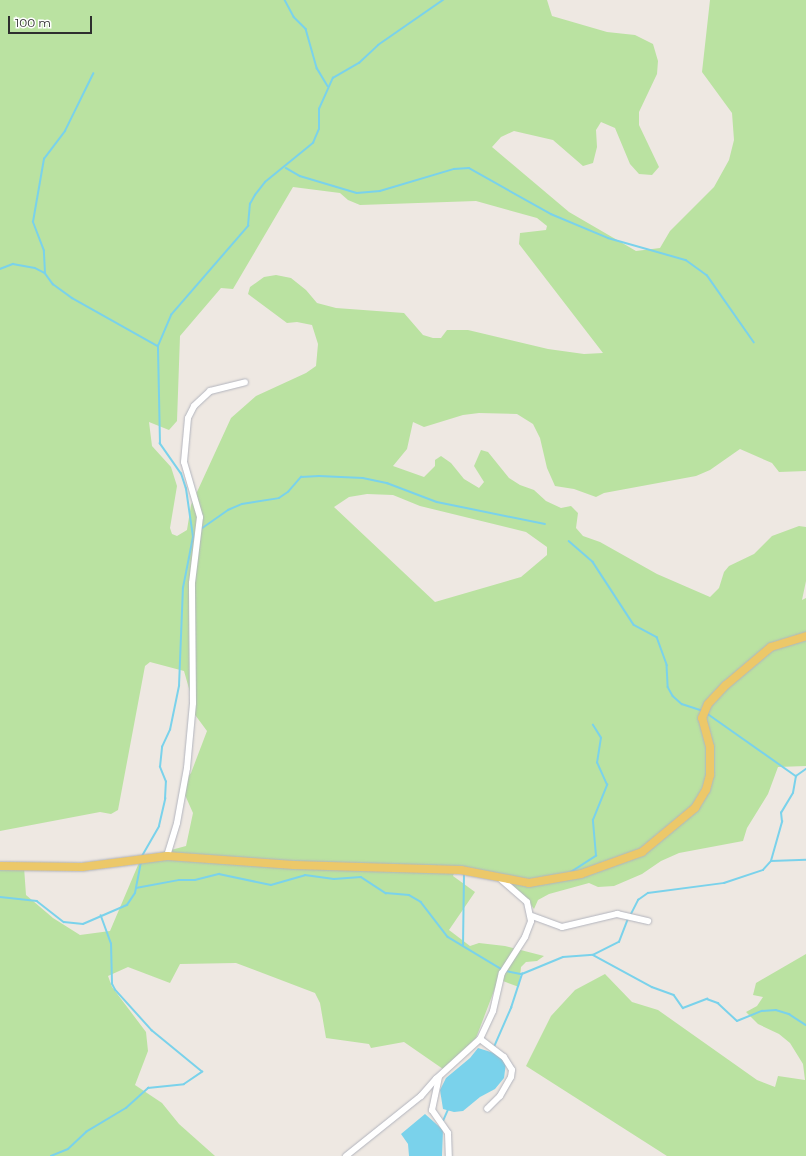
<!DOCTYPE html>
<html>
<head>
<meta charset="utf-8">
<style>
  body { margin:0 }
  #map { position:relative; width:806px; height:1156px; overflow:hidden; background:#eee8e2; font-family:Montserrat,sans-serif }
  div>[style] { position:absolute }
  .green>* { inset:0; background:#bae2a1 }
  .water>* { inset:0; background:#7ad2eb }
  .stream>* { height:1.5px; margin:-0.75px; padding:0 0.75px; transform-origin:0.75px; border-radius:0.75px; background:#7ad2eb }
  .roads { filter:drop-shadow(0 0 1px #b2b4bd) drop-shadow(0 0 1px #b2b4bd) }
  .minor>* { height:6px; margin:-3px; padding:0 3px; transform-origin:3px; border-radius:3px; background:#fff }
  .major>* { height:8px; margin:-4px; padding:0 4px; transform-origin:4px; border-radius:4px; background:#ecc869 }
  span { translate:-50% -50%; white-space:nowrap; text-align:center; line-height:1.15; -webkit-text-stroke:3px #fff; paint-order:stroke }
  .scale { position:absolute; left:8px; top:16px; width:84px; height:18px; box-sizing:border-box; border:2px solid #2e2e2e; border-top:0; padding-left:5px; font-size:12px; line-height:14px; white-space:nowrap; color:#2e2e2e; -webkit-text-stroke:3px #fff; paint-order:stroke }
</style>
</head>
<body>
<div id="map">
  <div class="green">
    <div style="clip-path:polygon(evenodd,0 0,547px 0,552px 16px,607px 32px,635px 35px,653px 44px,658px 61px,657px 74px,639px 112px,639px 125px,659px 167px,652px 175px,639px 174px,630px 164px,615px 128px,601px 122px,596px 130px,597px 147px,593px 163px,583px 166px,553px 140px,514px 131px,501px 137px,492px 147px,569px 212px,636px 251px,660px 248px,670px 231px,714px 187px,729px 160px,734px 140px,732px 113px,702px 72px,710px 0,806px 0,806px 471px,779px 472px,772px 463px,740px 449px,710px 470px,696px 476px,604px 493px,596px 497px,574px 489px,555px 486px,547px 468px,540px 438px,533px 424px,517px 414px,479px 413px,463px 415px,424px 427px,413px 422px,407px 449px,393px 466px,424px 477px,435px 466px,435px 460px,441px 456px,451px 463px,464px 479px,479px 488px,484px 482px,474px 466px,481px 450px,488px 452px,509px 478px,520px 485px,534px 490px,546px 501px,561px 508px,571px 506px,578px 513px,576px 528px,583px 536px,600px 542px,657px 574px,710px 597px,719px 588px,724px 572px,729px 566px,754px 554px,772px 536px,799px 526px,806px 527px,806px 581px,802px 600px,806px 598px,806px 766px,778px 767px,768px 794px,747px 828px,743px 841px,679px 853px,661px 861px,642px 874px,614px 886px,598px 887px,589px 883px,549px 894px,538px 900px,534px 909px,526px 898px,500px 877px,456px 867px,453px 876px,475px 892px,449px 930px,470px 946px,479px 943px,505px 946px,544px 956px,537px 961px,526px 962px,521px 967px,519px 987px,503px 981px,497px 983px,476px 1038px,443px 1069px,404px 1042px,371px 1048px,369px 1044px,326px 1038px,320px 1003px,315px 993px,236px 963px,180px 964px,170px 983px,128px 967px,108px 976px,112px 987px,146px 1032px,148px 1051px,135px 1085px,162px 1103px,179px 1124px,215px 1156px,0 1156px,0 867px,24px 867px,26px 895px,53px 918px,80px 935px,110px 931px,141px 858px,186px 846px,193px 813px,181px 786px,191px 773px,207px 731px,190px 708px,192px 699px,184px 671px,150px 662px,145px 666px,118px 810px,111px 814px,100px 812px,0 831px,0 0,293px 187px,340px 193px,348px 200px,360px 205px,476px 201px,537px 218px,547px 226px,546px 230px,520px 233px,519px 244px,603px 353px,584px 354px,548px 349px,468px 330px,447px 330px,441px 338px,433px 338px,423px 335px,404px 313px,336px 308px,317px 303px,306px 290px,291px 278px,276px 275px,264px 277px,250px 287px,248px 294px,287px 323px,297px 322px,312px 325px,318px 344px,316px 366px,306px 373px,256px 396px,231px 418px,191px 505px,187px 530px,177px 536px,172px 534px,170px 528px,177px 486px,171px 467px,152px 446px,149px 422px,169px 430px,177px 421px,180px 336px,221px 288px,233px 289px,293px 187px,0 0,367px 494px,393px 495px,420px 506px,526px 532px,547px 547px,547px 555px,521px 577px,435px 602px,334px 507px,349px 497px,367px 494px)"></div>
    <div style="clip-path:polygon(806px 954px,806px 1156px,667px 1156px,526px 1066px,551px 1016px,575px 990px,605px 974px,632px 1002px,658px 1010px,757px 1080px,775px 1087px,778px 1076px,805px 1080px,803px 1064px,790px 1043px,779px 1034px,758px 1024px,746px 1012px,757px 1006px,763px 997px,753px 995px,756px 983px)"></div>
  </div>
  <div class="water">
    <div style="clip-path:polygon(478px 1048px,497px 1054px,506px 1063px,504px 1078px,495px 1089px,480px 1097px,463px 1111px,454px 1112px,443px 1109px,440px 1090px,446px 1078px,470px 1058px)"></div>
    <div style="clip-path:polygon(425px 1114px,443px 1130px,442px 1156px,409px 1156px,408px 1144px,401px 1134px)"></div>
  </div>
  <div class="stream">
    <div style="left:285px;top:0;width:19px;rotate:62deg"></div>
    <div style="left:294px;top:17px;width:17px;rotate:45deg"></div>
    <div style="left:306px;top:29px;width:41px;rotate:74.2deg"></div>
    <div style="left:317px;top:68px;width:21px;rotate:59deg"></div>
    <div style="left:286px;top:168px;width:16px;rotate:30deg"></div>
    <div style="left:300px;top:176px;width:59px;rotate:16.6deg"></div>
    <div style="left:357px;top:193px;width:23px;rotate:-5deg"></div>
    <div style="left:380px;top:191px;width:77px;rotate:-16.6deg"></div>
    <div style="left:454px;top:169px;width:15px;rotate:-4deg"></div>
    <div style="left:469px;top:168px;width:94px;rotate:29.3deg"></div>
    <div style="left:551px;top:214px;width:62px;rotate:22.8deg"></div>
    <div style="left:608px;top:238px;width:81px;rotate:15.8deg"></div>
    <div style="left:686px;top:260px;width:26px;rotate:36deg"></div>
    <div style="left:707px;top:275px;width:82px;rotate:55deg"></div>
    <div style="left:0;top:269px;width:14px;rotate:-21deg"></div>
    <div style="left:13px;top:264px;width:22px;rotate:10deg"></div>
    <div style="left:35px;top:268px;width:11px;rotate:27deg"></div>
    <div style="left:45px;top:273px;width:14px;rotate:54deg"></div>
    <div style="left:53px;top:284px;width:24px;rotate:36deg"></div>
    <div style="left:72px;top:298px;width:98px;rotate:29.2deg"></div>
    <div style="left:45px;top:273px;width:22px;rotate:-93deg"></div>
    <div style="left:44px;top:251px;width:31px;rotate:-111deg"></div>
    <div style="left:33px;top:222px;width:64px;rotate:-80.1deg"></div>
    <div style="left:44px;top:159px;width:35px;rotate:-53deg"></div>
    <div style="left:65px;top:131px;width:64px;rotate:-63.8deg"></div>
    <div style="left:201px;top:529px;width:33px;rotate:-35deg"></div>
    <div style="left:228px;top:510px;width:15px;rotate:-23deg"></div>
    <div style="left:242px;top:504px;width:37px;rotate:-9deg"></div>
    <div style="left:279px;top:498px;width:11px;rotate:-34deg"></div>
    <div style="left:288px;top:492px;width:20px;rotate:-49deg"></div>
    <div style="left:301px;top:477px;width:18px;rotate:-3deg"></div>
    <div style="left:319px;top:476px;width:44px;rotate:2.6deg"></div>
    <div style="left:363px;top:478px;width:25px;rotate:12deg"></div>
    <div style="left:387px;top:483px;width:53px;rotate:20.8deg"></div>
    <div style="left:437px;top:502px;width:110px;rotate:11.5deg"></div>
    <div style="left:569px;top:541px;width:32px;rotate:41deg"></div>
    <div style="left:593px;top:562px;width:75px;rotate:56.9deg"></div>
    <div style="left:634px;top:625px;width:26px;rotate:28deg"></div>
    <div style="left:657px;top:637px;width:30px;rotate:70deg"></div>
    <div style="left:667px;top:665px;width:22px;rotate:87deg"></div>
    <div style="left:668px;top:687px;width:10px;rotate:61deg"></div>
    <div style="left:673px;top:696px;width:12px;rotate:42deg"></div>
    <div style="left:682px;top:704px;width:22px;rotate:18deg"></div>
    <div style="left:708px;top:714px;width:108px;rotate:35.2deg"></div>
    <div style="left:142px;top:856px;width:34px;rotate:-60deg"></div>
    <div style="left:159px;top:826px;width:28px;rotate:-77deg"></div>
    <div style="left:165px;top:799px;width:17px;rotate:-87deg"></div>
    <div style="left:166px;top:782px;width:16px;rotate:-112deg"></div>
    <div style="left:160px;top:767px;width:20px;rotate:-84deg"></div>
    <div style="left:162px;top:747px;width:19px;rotate:-65deg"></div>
    <div style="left:170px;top:730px;width:45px;rotate:-78.4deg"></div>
    <div style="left:179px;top:686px;width:98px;rotate:-87.7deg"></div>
    <div style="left:183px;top:588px;width:52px;rotate:-78.9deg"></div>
    <div style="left:193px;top:537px;width:49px;rotate:-98.3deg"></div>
    <div style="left:186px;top:489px;width:16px;rotate:-108deg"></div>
    <div style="left:181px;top:474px;width:37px;rotate:-125deg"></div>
    <div style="left:160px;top:444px;width:98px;rotate:-91.2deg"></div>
    <div style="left:158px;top:346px;width:34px;rotate:-67deg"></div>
    <div style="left:171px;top:315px;width:118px;rotate:-49.1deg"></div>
    <div style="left:248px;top:226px;width:22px;rotate:-85deg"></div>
    <div style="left:250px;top:204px;width:10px;rotate:-61deg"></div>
    <div style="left:255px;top:195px;width:16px;rotate:-52deg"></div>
    <div style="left:265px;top:182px;width:62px;rotate:-39.1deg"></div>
    <div style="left:313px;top:143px;width:15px;rotate:-67deg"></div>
    <div style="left:319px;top:129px;width:20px;rotate:-90deg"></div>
    <div style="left:319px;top:109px;width:34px;rotate:-66deg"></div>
    <div style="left:333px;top:78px;width:30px;rotate:-30deg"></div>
    <div style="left:359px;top:63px;width:26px;rotate:-43deg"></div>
    <div style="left:378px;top:45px;width:79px;rotate:-34.7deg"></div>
    <div style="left:771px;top:861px;width:35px;rotate:-2deg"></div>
    <div style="left:571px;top:872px;width:30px;rotate:-33deg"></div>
    <div style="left:596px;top:856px;width:36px;rotate:-95deg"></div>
    <div style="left:593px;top:820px;width:38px;rotate:-68deg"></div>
    <div style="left:607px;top:785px;width:24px;rotate:-114deg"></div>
    <div style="left:597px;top:763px;width:25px;rotate:-81deg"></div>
    <div style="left:601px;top:738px;width:15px;rotate:-122deg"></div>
    <div style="left:136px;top:888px;width:44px;rotate:-10.5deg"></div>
    <div style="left:179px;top:880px;width:16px"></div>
    <div style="left:195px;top:880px;width:25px;rotate:-14deg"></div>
    <div style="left:219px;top:874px;width:53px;rotate:11.9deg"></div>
    <div style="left:271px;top:885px;width:35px;rotate:-16deg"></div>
    <div style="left:305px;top:875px;width:29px;rotate:8deg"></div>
    <div style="left:334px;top:879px;width:27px;rotate:-4deg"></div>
    <div style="left:361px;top:877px;width:30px;rotate:33deg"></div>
    <div style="left:386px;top:893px;width:23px;rotate:5deg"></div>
    <div style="left:409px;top:895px;width:14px;rotate:30deg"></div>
    <div style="left:421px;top:902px;width:44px;rotate:52.4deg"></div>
    <div style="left:448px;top:937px;width:64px;rotate:31deg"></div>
    <div style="left:0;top:897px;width:37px;rotate:6deg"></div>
    <div style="left:37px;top:901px;width:34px;rotate:38deg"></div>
    <div style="left:64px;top:922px;width:19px;rotate:6deg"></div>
    <div style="left:83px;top:924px;width:48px;rotate:-23.4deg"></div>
    <div style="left:127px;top:905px;width:14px;rotate:-56deg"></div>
    <div style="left:135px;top:893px;width:33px;rotate:-79deg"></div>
    <div style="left:630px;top:916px;width:18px;rotate:-63deg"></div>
    <div style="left:638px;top:900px;width:12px;rotate:-35deg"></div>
    <div style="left:648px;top:893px;width:77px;rotate:-7.5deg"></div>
    <div style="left:724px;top:883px;width:41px;rotate:-18.4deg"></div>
    <div style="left:763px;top:870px;width:12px;rotate:-48deg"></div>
    <div style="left:771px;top:861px;width:41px;rotate:-74.2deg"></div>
    <div style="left:782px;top:822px;width:9px;rotate:-96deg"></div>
    <div style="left:781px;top:813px;width:23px;rotate:-59deg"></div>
    <div style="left:793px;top:793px;width:17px;rotate:-80deg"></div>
    <div style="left:796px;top:776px;width:12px;rotate:-35deg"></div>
    <div style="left:463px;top:946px;width:72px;rotate:-89.2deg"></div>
    <div style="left:593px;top:955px;width:67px;rotate:28.5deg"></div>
    <div style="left:652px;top:987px;width:23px;rotate:20deg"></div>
    <div style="left:674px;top:995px;width:16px;rotate:55deg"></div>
    <div style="left:683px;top:1008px;width:26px;rotate:-21deg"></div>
    <div style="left:707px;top:999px;width:12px;rotate:20deg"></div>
    <div style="left:718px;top:1003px;width:26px;rotate:43deg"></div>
    <div style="left:737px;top:1021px;width:27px;rotate:-22deg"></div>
    <div style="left:762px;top:1011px;width:14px;rotate:-4deg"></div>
    <div style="left:776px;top:1010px;width:14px;rotate:17deg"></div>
    <div style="left:789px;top:1014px;width:20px;rotate:33deg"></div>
    <div style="left:506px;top:971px;width:16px;rotate:11deg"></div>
    <div style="left:522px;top:974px;width:44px;rotate:-22.5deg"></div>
    <div style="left:563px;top:957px;width:30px;rotate:-4deg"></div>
    <div style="left:593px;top:955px;width:29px;rotate:-27deg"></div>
    <div style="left:619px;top:942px;width:25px;rotate:-69deg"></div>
    <div style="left:494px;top:1047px;width:43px;rotate:-66.4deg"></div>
    <div style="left:511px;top:1008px;width:36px;rotate:-72deg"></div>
    <div style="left:443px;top:1121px;width:12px;rotate:-66deg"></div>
    <div style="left:51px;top:1156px;width:18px;rotate:-22deg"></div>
    <div style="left:68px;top:1149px;width:25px;rotate:-43deg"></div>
    <div style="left:86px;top:1132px;width:47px;rotate:-31deg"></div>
    <div style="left:126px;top:1108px;width:30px;rotate:-42deg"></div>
    <div style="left:148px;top:1088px;width:36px;rotate:-6deg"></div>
    <div style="left:184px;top:1084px;width:22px;rotate:-34deg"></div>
    <div style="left:202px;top:1072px;width:65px;rotate:-140.6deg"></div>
    <div style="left:152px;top:1031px;width:55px;rotate:-132.1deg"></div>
    <div style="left:115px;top:990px;width:7px;rotate:-117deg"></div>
    <div style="left:112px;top:984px;width:40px;rotate:-91.4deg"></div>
    <div style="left:111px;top:944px;width:30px;rotate:-110deg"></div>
  </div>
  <div class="roads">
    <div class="minor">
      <div style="left:167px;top:856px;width:34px;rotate:-73deg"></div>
      <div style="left:177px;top:823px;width:56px;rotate:-79.7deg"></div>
      <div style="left:187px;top:768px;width:65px;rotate:-84.7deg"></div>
      <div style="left:193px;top:703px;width:120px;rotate:-90.5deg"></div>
      <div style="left:192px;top:583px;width:66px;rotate:-83.1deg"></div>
      <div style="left:200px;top:517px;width:57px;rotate:-106.2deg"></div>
      <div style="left:184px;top:462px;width:44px;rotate:-84.8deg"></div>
      <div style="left:188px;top:418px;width:13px;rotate:-63deg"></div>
      <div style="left:194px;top:406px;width:22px;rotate:-43deg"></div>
      <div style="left:210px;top:391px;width:36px;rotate:-14deg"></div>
      <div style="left:532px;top:916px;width:32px;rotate:20deg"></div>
      <div style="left:562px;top:927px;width:57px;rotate:-13.3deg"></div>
      <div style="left:617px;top:914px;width:32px;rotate:13deg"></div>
      <div style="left:480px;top:1039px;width:30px;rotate:37deg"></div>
      <div style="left:504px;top:1057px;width:15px;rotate:58deg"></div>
      <div style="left:512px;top:1070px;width:7px;rotate:98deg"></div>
      <div style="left:511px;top:1077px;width:22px;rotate:120deg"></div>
      <div style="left:500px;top:1096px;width:18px;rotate:135deg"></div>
      <div style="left:439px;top:1077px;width:34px;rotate:102deg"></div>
      <div style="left:432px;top:1110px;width:28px;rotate:55deg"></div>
      <div style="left:448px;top:1133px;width:23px;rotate:88deg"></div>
      <div style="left:346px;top:1156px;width:96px;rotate:-38.7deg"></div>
      <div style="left:421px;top:1096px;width:23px;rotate:-49deg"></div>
      <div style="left:436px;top:1079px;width:59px;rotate:-42.3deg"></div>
      <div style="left:480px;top:1039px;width:31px;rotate:-65deg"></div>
      <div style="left:493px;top:1011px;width:39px;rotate:-77deg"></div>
      <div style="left:502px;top:973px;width:43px;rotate:-57.4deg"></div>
      <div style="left:525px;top:937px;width:17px;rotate:-69deg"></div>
      <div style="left:531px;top:921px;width:19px;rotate:-102deg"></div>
      <div style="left:527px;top:902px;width:38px;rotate:-139deg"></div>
    </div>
    <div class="major">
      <div style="left:0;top:866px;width:82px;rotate:0.7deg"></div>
      <div style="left:82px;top:867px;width:86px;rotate:-7.4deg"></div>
      <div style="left:167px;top:856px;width:127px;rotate:4.1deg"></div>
      <div style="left:294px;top:865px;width:167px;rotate:1.7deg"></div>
      <div style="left:461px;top:870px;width:69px;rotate:10.8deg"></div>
      <div style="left:529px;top:883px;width:53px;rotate:-9.8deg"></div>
      <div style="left:581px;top:874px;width:65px;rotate:-19.8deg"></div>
      <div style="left:642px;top:852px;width:69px;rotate:-39.7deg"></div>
      <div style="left:695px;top:808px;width:21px;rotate:-59deg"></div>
      <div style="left:706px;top:790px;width:16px;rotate:-75deg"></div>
      <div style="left:710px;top:775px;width:28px;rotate:-90deg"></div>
      <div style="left:710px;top:747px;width:30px;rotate:-105deg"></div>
      <div style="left:702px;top:718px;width:15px;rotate:-67deg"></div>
      <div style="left:708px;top:704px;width:26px;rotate:-47deg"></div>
      <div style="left:726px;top:685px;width:59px;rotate:-40.2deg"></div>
      <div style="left:771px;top:647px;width:37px;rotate:-17deg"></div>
    </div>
  </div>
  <div class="scale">100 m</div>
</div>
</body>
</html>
